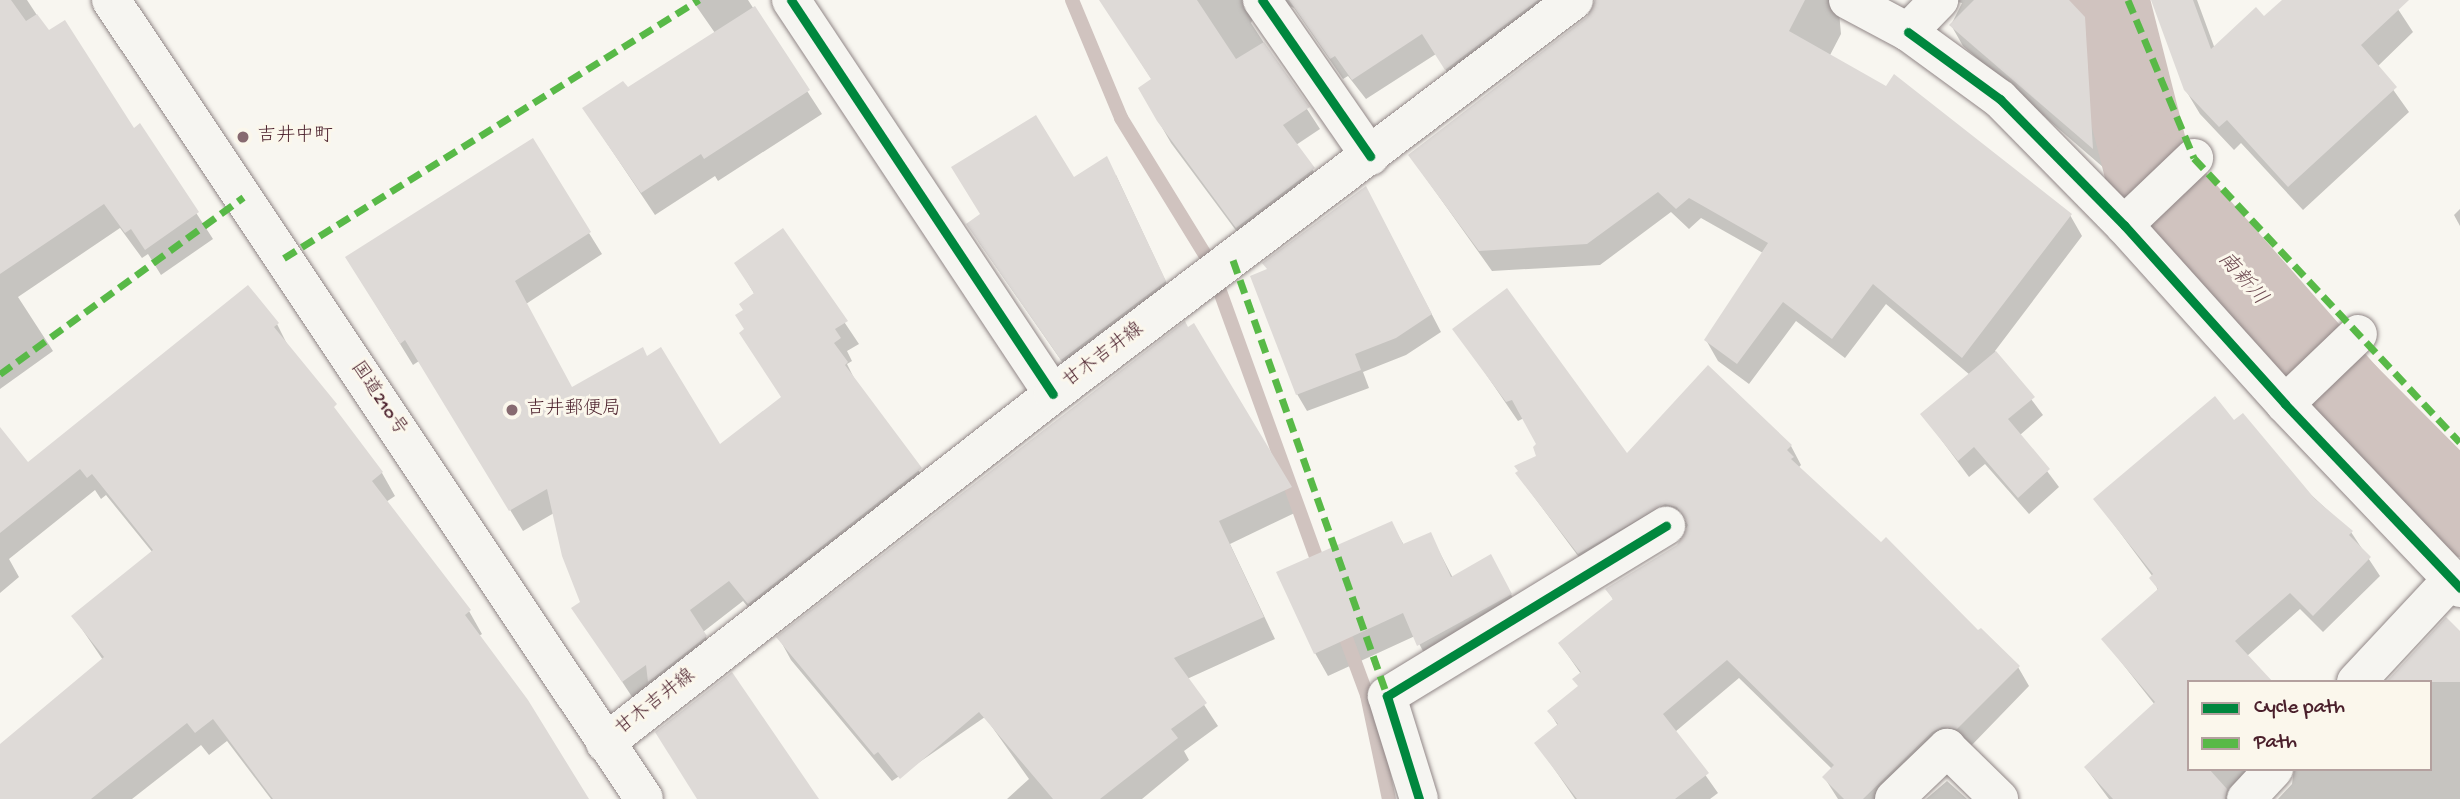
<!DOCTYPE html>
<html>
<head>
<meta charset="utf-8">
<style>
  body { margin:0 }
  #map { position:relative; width:2460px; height:799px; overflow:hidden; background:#f8f6f0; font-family:"Gochi Hand","Klee One",sans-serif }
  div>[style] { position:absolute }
  .shadow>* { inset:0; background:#0003 }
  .stream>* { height:14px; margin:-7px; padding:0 7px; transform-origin:7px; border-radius:7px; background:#d0c3bf }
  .river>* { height:88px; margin:-44px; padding:0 44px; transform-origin:44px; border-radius:44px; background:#d0c3bf }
  .building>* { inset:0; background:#dedad7 }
  .roads { filter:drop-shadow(0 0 2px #918787) drop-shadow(0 0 2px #918787) }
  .minor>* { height:38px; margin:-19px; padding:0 19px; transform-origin:19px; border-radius:19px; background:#f6f5f1 }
  .major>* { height:38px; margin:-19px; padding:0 19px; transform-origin:19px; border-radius:19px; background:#f6f5f1 }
  .highway>* { height:38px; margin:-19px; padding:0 19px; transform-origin:19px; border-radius:19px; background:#f6f5f1 }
  .quiet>* { height:7px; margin-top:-3.5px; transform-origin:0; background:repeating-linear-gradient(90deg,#58b947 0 14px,transparent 0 21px) }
  .cycleway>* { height:9px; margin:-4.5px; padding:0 4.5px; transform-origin:4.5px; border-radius:4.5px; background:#00873e }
  .dots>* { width:19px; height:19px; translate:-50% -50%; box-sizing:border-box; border:4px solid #fbf7ec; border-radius:50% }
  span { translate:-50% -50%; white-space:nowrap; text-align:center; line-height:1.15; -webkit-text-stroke:6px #fbf7ec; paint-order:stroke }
  .poi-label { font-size:19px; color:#4a1f2b }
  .left { translate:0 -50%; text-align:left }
  .street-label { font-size:19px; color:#4a1f2b }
  .water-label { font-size:21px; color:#6d4a51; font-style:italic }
  .legend { position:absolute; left:2187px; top:680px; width:245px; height:91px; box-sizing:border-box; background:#fbf7ec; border:2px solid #b4a19f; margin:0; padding:9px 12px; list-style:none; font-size:21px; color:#4a1f2b }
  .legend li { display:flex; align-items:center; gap:14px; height:35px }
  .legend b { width:35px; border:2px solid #b4a19f }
</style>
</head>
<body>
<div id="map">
  <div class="shadow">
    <div style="clip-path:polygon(0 0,27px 0,48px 32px,134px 130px,140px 126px,213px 239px,161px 275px,148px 254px,142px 258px,120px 228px,18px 297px,53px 351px,0 389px)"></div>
    <div style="clip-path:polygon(692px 0,748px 0,822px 114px,718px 181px,715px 176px,655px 215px,584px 109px,627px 89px,715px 33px)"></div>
    <div style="clip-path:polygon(1101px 0,1270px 0,1261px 3px,1251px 23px,1320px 129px,1296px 145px,1326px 190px,1249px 248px,1171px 143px,1140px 89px,1152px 80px)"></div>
    <div style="clip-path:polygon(1277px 0,1595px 0,1573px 3px,1458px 90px,1436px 54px,1366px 99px,1348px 76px,1343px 79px,1294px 8px)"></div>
    <div style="clip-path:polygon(1596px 0,1856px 0,1839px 12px,1841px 34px,1829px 57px,2070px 215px,2082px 236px,1995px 351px,2043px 415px,2020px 435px,2059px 487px,2029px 514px,1985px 464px,1969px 477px,1922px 414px,1970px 375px,1886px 304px,1845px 358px,1796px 321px,1749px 384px,1718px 361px,1706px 340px,1763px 253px,1701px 218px,1689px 229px,1671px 212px,1600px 265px,1492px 271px,1410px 156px,1589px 18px)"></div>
    <div style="clip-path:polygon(1949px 0,2066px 0,2083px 18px,2096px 39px,2104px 168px,1963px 46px,1951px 25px,1962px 3px)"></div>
    <div style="clip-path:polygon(2153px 0,2197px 0,2215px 49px,2264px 19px,2284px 0,2392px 0,2413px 32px,2377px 67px,2409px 112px,2303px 210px,2241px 143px,2234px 150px,2200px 114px,2185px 89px)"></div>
    <div style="clip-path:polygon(1116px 175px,1174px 299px,1072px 376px,978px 241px,1074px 180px)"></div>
    <div style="clip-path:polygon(1375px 205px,1441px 332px,1406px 355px,1363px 372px,1369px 388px,1307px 411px,1297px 394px,1268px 270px)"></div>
    <div style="clip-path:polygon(2460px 209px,2460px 226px,2454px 215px)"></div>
    <div style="clip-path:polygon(783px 231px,859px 344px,847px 351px,852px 361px,847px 364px,858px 386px,933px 491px,762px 624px,743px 601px,703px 632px,718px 658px,636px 703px,574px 608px,582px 603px,554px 513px,523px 531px,419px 361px,413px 365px,360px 279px,589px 233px,602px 254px,526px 304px,572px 389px,647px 358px,720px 446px,782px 398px,746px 330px,744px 311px,755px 295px,736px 263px)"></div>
    <div style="clip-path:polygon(277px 324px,289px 348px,382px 473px,395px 496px,386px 502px,469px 611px,482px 634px,479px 636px,587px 799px,271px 799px,227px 741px,209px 755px,201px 745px,132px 799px,0 799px,0 745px,103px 660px,73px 616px,153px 553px,106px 495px,101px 499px,95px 490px,9px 559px,19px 577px,0 593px,0 429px,27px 464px)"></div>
    <div style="clip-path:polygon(1194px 325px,1303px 509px,1230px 544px,1275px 639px,1187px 679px,1218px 726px,1184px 751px,1189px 760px,1142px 799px,1007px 799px,1029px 779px,985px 717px,892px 781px,791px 660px,779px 638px)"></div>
    <div style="clip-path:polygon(1455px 329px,1627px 455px,1791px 446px,1801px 465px,1798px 468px,2018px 667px,2029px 686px,1969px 748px,1896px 799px,1838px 799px,1824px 777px,1832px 769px,1739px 678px,1675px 732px,1718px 793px,1710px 799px,1575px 799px,1537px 744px,1558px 726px,1549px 711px,1579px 688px,1581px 674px,1560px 644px,1614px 601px,1607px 589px,1679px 546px,1688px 529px,1676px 523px,1590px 572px,1517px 474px,1538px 456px,1538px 445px,1524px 418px,1518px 421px)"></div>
    <div style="clip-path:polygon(2234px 423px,2351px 532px,2380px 576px,2323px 632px,2300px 609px,2247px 656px,2189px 682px,2189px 769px,2264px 769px,2244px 799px,2109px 799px,2086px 768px,2155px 705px,2103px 639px,2158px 591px,2153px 577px,2095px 499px)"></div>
    <div style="clip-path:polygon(1391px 523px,1404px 545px,1430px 534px,1453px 578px,1503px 580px,1524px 618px,1432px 668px,1415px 636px,1328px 676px,1315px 653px)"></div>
    <div style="clip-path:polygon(2460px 633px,2460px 799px,2278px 799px,2292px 784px,2294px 769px,2430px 769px,2430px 682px)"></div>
    <div style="clip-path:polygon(1947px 781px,1967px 799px,1926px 799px)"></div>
  </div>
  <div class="stream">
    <div style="left:1072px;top:0;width:128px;rotate:67.4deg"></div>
    <div style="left:1121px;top:118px;width:168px;rotate:58.4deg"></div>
    <div style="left:1209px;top:261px;width:329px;rotate:70.1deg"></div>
    <div style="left:1340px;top:622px;width:78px;rotate:69.7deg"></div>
    <div style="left:1367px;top:695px;width:106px;rotate:78.1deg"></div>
  </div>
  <div class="river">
    <div style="left:2105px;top:0;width:182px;rotate:75.7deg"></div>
    <div style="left:2150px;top:176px;width:293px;rotate:48.6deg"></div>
    <div style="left:2344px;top:396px;width:165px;rotate:45.2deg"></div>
  </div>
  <div class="building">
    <div style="clip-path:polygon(0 0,11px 0,26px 21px,37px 14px,49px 30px,65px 20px,134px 128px,140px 123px,199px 212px,145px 250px,131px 229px,125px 233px,104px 204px,0 274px)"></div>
    <div style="clip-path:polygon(1099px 0,1197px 0,1236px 59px,1264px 42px,1310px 107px,1283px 125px,1315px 168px,1236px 228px,1157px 121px,1138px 88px,1151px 79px)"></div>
    <div style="clip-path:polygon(1289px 0,1538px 0,1445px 70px,1422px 34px,1352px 80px,1335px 56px,1330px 59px)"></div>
    <div style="clip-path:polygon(1595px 0,1805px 0,1789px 31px,1886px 86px,1894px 74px,2072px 214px,1962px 358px,1873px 284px,1832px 339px,1783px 302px,1737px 364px,1704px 340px,1768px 243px,1689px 198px,1676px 209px,1658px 192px,1587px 244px,1479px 251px,1408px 155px,1587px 17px)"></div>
    <div style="clip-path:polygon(1974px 0,2069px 0,2085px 17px,2093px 149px,1949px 25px)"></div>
    <div style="clip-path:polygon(2151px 0,2193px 0,2211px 49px,2256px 7px,2264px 16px,2282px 0,2409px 0,2361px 45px,2397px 87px,2288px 187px,2227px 120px,2219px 127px,2184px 90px)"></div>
    <div style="clip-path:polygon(755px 6px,810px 90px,704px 159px,701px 154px,641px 193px,582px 108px,623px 81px,628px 87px)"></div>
    <div style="clip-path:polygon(1036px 115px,1074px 177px,1107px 156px,1166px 281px,1061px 360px,966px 224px,980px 214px,951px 167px)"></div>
    <div style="clip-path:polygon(533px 138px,591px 232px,515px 281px,572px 387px,643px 347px,647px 356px,661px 347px,720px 444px,781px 397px,739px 333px,744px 329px,735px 315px,743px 310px,739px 304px,754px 293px,734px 263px,783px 228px,848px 321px,835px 329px,841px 338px,834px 343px,848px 362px,845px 365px,922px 468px,748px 604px,729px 581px,690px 610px,707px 636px,648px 682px,646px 665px,622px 682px,571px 608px,580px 602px,562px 556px,547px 489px,509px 511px,405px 340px,400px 344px,345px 257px)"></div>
    <div style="clip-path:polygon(1366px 186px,1432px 314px,1396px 338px,1355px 354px,1361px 370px,1296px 395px,1250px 276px,1267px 269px,1262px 263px)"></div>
    <div style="clip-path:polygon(248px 285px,279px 323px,274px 327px,337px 404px,334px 407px,383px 472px,372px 481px,471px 610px,465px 615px,528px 700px,589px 799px,273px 799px,213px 719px,195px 733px,187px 723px,91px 799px,0 799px,0 744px,104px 657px,71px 616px,153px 550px,92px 474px,87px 478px,80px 469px,0 533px,0 427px,28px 462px)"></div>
    <div style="clip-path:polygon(1507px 288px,1627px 453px,1708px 365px,1792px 445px,1787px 450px,1794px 457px,1791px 459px,1881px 542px,1886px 537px,1978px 630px,1981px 628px,2020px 666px,1957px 729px,1942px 727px,1932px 732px,1863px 799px,1844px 799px,1822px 777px,1834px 765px,1727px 660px,1663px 714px,1709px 773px,1675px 799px,1577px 799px,1534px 743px,1558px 724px,1547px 711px,1578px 686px,1572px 679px,1581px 672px,1558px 643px,1613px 599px,1605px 589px,1677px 545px,1688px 525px,1677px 507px,1665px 504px,1578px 554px,1515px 473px,1518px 471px,1514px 466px,1536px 456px,1533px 447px,1536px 444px,1512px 400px,1506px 402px,1452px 329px)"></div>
    <div style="clip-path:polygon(1185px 321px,1188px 327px,1194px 323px,1292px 487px,1219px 521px,1264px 617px,1174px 658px,1207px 703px,1171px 729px,1178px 738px,1100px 799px,1053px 799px,979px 712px,900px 779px,878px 752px,874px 755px,776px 637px)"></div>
    <div style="clip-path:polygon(1996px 351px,2035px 397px,2008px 419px,2050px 469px,2018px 498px,1974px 447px,1958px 461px,1920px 414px)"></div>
    <div style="clip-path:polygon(2215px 396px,2234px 420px,2243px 413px,2315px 499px,2353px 531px,2349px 535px,2371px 557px,2313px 616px,2290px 593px,2235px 641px,2273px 682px,2189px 682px,2189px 769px,2209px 769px,2227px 789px,2225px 799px,2113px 799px,2084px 767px,2155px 702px,2101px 639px,2158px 589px,2149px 578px,2153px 574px,2093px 499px)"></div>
    <div style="clip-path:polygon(1392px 521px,1403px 544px,1431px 532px,1451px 577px,1491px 554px,1512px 594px,1417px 646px,1403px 613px,1314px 654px,1276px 572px)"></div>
    <div style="clip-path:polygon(2446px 617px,2460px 631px,2460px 682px,2386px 682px)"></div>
    <div style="clip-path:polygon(732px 672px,819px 799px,697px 799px,655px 732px)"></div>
  </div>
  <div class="roads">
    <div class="minor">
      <div style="left:791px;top:0;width:473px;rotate:56.4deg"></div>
      <div style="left:1262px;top:0;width:190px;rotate:55.3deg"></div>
      <div style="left:1908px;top:32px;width:114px;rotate:36.1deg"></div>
      <div style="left:2000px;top:99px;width:177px;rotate:45.5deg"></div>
      <div style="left:2124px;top:225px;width:241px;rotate:48deg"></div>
      <div style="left:2285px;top:404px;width:254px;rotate:46.4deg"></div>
      <div style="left:2124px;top:225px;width:97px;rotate:-43.7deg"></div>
      <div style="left:2285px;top:404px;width:101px;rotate:-43.8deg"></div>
      <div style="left:2356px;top:682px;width:141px;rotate:-47deg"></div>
      <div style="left:1419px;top:799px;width:108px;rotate:-107.3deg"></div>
      <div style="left:1387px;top:696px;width:327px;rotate:-31.4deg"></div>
      <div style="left:1894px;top:799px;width:74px;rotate:-43.9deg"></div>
      <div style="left:1947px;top:748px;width:73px;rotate:44.4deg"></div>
      <div style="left:2246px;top:799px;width:41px;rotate:-47deg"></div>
    </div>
    <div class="major">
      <div style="left:1848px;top:0;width:68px;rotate:28.1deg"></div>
      <div style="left:1908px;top:32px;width:45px;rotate:-45.9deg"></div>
      <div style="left:605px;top:743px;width:568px;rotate:-37.92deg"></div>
      <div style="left:1053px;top:394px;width:653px;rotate:-37.1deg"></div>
    </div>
    <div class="highway">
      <div style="left:111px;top:0;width:960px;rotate:56.29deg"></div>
    </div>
  </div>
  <div class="quiet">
    <div style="left:2128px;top:0;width:171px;rotate:67.3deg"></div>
    <div style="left:2194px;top:158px;width:389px;rotate:46.9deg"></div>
    <div style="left:284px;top:258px;width:489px;rotate:-31.9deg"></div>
    <div style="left:1233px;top:260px;width:462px;rotate:70.5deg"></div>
    <div style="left:0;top:374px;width:301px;rotate:-36deg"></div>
  </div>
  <div class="cycleway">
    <div style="left:791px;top:0;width:473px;rotate:56.4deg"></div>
    <div style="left:1262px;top:0;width:190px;rotate:55.3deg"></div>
    <div style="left:1908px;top:32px;width:114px;rotate:36.1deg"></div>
    <div style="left:2000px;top:99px;width:177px;rotate:45.5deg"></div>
    <div style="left:2124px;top:225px;width:241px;rotate:48deg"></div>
    <div style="left:2285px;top:404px;width:254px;rotate:46.4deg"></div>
    <div style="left:1419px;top:799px;width:108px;rotate:-107.3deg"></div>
    <div style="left:1387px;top:696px;width:327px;rotate:-31.4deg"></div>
  </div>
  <div class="dots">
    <div style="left:243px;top:137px;background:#876a70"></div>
    <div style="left:512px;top:410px;background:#876a70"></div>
  </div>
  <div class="poi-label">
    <span class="left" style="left:257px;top:137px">吉井中町</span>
    <span class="left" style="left:526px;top:410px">吉井郵便局</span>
  </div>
  <div class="street-label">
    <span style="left:1104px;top:356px;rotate:-37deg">甘木吉井線</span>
    <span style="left:378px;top:399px;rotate:56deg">国道210号</span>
    <span style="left:656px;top:703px;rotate:-38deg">甘木吉井線</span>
  </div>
  <div class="water-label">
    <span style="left:2241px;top:280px;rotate:49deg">南新川</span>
  </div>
  <ul class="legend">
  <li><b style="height:9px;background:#00873e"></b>Cycle path</li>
  <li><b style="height:9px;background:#58b947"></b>Path</li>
  </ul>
</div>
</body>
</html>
